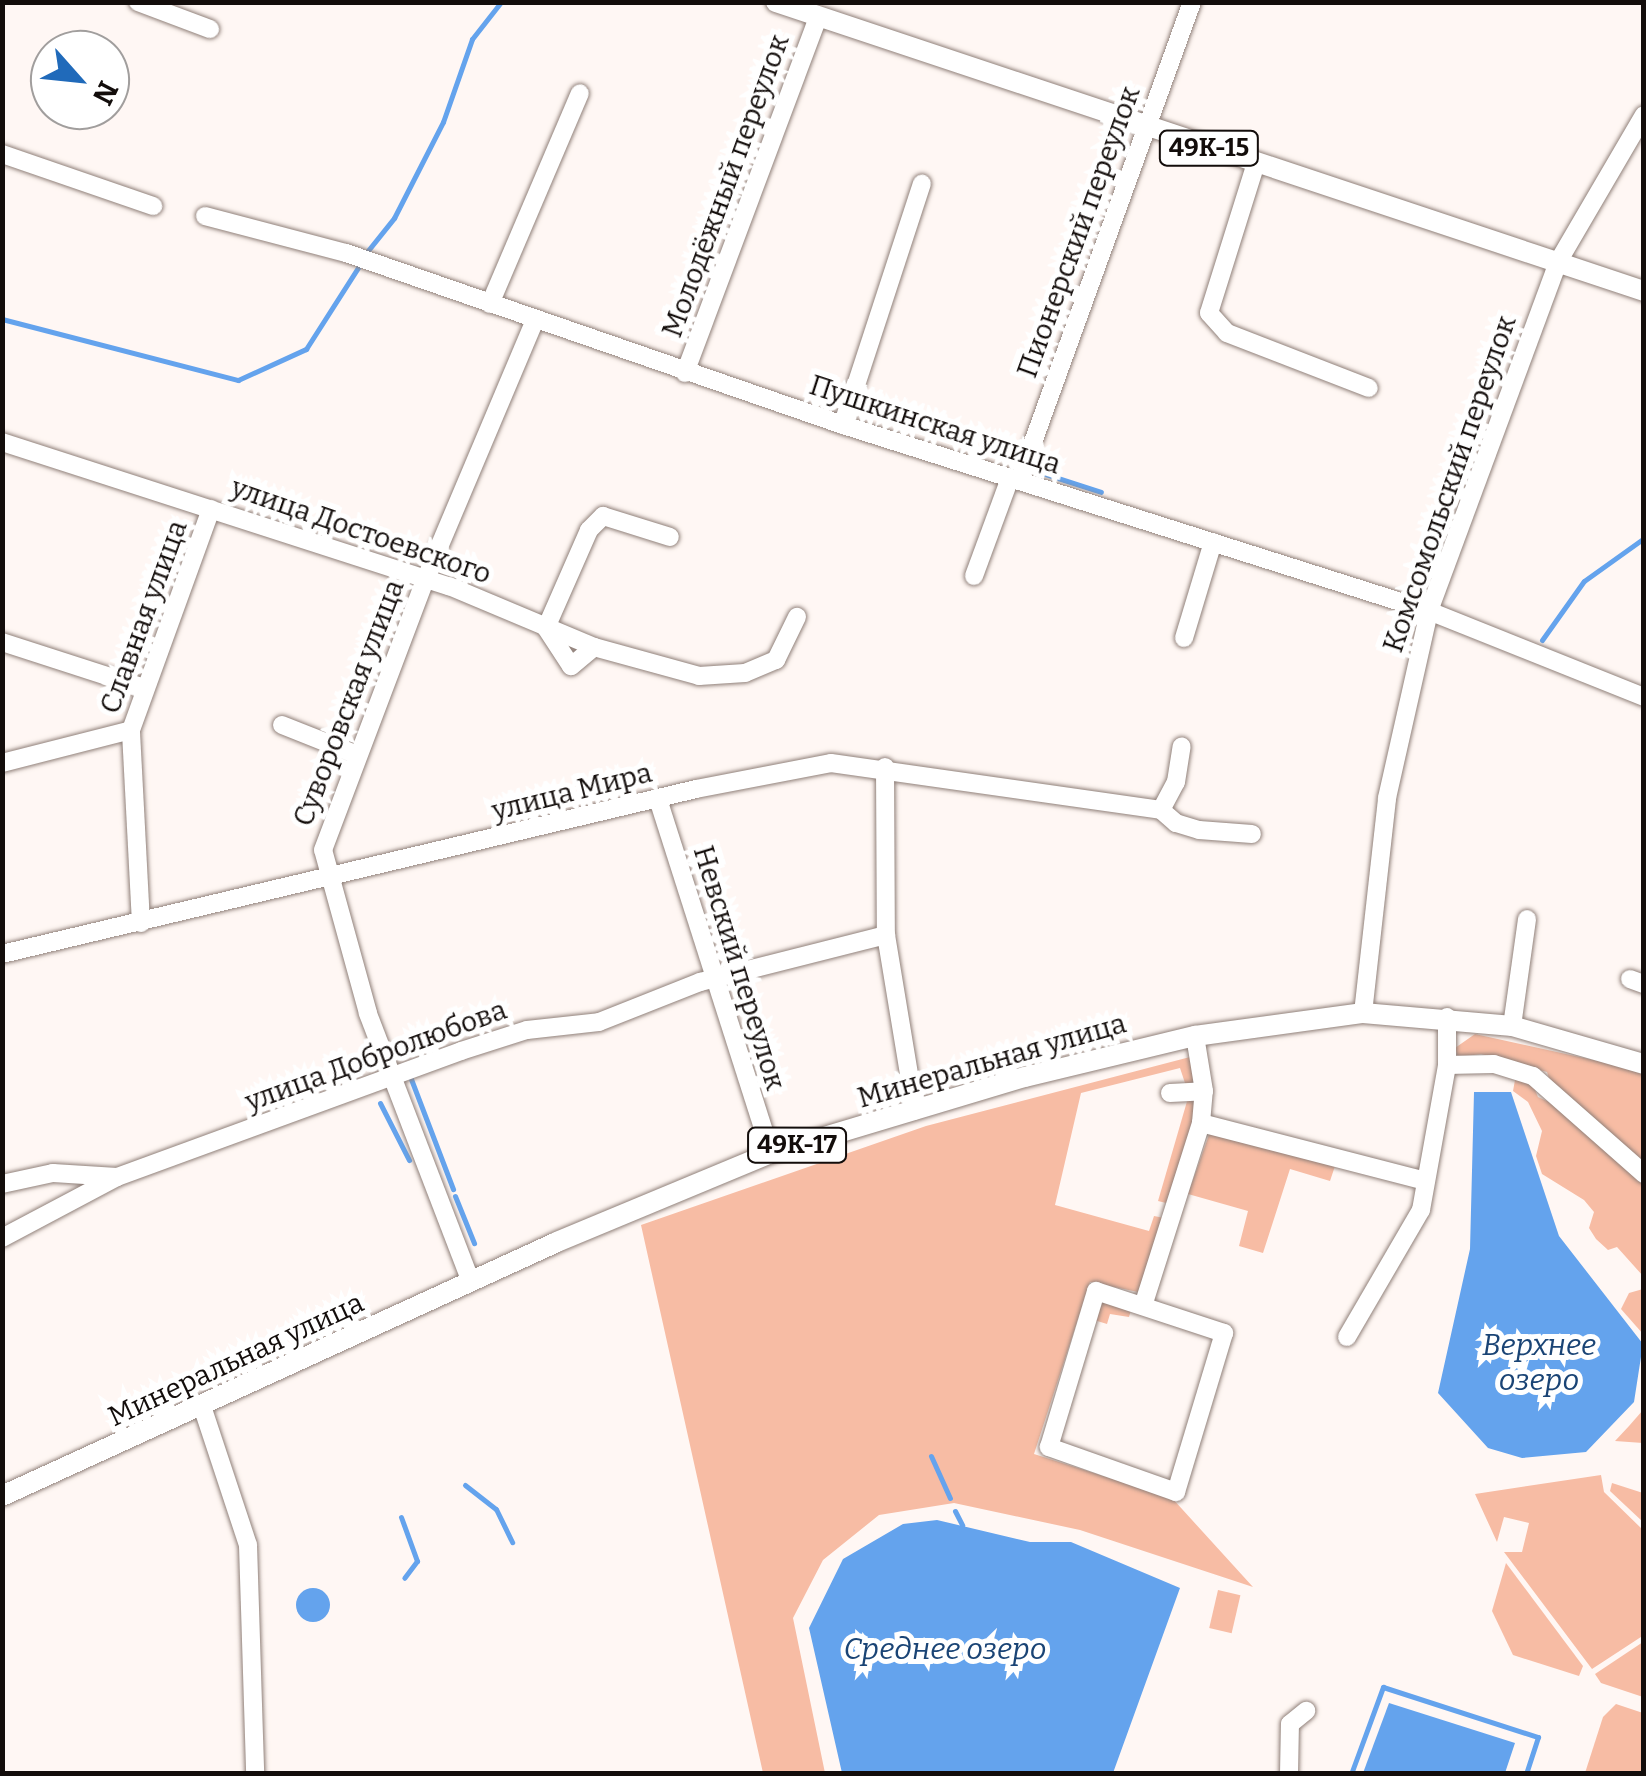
<!DOCTYPE html>
<html>
<head>
<meta charset="utf-8">
<style>
  body { margin:0 }
  #map { position:relative; width:1646px; height:1776px; overflow:hidden; background:#fff7f4; font-family:Bitter,serif }
  div>[style] { position:absolute }
  .green>* { inset:0; background:#f7bca4; transform-origin:0 0 }
  .water>* { inset:0; background:#64a3ed }
  .round { border-radius:50% }
  .stream>* { height:5px; margin:-2.5px; padding:0 2.5px; transform-origin:2.5px; border-radius:2.5px; background:#64a3ed }
  .roads { filter:drop-shadow(0 0 2px #908079) drop-shadow(0 0 2px #908079) }
  .minor>* { height:18px; margin:-9px; padding:0 9px; transform-origin:9px; border-radius:9px; background:#fff }
  .major>* { height:20px; margin:-10px; padding:0 10px; transform-origin:10px; border-radius:10px; background:#fff }
  span { translate:-50% -50%; white-space:nowrap; text-align:center; line-height:1.15; -webkit-text-stroke:10px #fff; paint-order:stroke }
  .shield-label span { padding:2px 8px; background:#fff; border:2px solid; border-radius:8px; -webkit-text-stroke-width:0 }
  .shield-label { font-size:25px; color:#130d0b; font-weight:700 }
  .street-label { font-size:28px; color:#130d0b }
  .water-label { font-size:30px; color:#1a4475; font-style:italic }
  .frame { position:absolute; inset:0; border:5px solid #130d0b; pointer-events:none }
  .north { position:absolute; left:30px; top:30px; width:100px; height:100px; box-sizing:border-box; background:#fff; border:2px solid #a19e9d; border-radius:50%; rotate:117deg; font-size:28px; font-weight:700; line-height:40px; text-align:center; color:#130d0b }
  .north::after { content:''; display:block; margin:auto; width:35px; height:45px; background:#206aba; clip-path:polygon(50% 0,100% 100%,50% 72%,0 100%) }
</style>
</head>
<body>
<div id="map">
  <div class="green">
    <div style="clip-path:polygon(1475px 1034px,1643px 1071px,1643px 1276px,1617px 1247px,1608px 1250px,1596px 1239px,1589px 1228px,1594px 1212px,1584px 1200px,1542px 1174px,1536px 1156px,1542px 1131px,1528px 1102px,1513px 1091px,1515px 1080px,1530px 1078px,1538px 1097px,1558px 1106px,1547px 1072px,1481px 1054px,1458px 1057px,1455px 1048px)"></div>
    <div style="clip-path:polygon(1190px 1057px,1194px 1083px,1186px 1086px,1180px 1068px,1081px 1093px,1055px 1205px,1149px 1231px,1154px 1216px,1164px 1218px,1138px 1292px,1090px 1282px,1034px 1454px,1172px 1498px,1253px 1587px,1080px 1530px,954px 1503px,879px 1515px,823px 1560px,793px 1618px,825px 1773px,763px 1773px,641px 1225px,926px 1126px)"></div>
    <div style="clip-path:polygon(1188px 1098px,1196px 1100px,1192px 1126px,1166px 1203px,1158px 1201px)"></div>
    <div style="clip-path:polygon(1210px 1132px,1337px 1160px,1330px 1181px,1290px 1169px,1263px 1253px,1239px 1246px,1248px 1211px,1188px 1194px)"></div>
    <div style="clip-path:polygon(1643px 1289px,1644px 1289px,1643px 1334px,1621px 1309px,1629px 1293px)"></div>
    <div style="clip-path:polygon(1103px 1302px,1131px 1310px,1129px 1317px,1110px 1314px,1107px 1324px,1094px 1320px)"></div>
    <div style="clip-path:polygon(1643px 1410px,1643px 1443px,1615px 1441px,1629px 1426px)"></div>
    <div style="clip-path:polygon(1601px 1475px,1604px 1492px,1643px 1530px,1644px 1635px,1592px 1669px,1504px 1552px,1522px 1552px,1529px 1523px,1504px 1517px,1497px 1542px,1475px 1494px)"></div>
    <div style="clip-path:polygon(1612px 1483px,1643px 1493px,1643px 1522px,1610px 1491px)"></div>
    <div style="clip-path:polygon(1506px 1563px,1583px 1666px,1579px 1676px,1513px 1655px,1492px 1611px)"></div>
    <div style="left:1218px;top:1590px;width:23px;height:39px;rotate:13deg"></div>
    <div style="clip-path:polygon(1643px 1642px,1643px 1697px,1601px 1683px,1595px 1674px)"></div>
    <div style="clip-path:polygon(1616px 1704px,1643px 1713px,1643px 1773px,1585px 1773px,1603px 1717px)"></div>
  </div>
  <div class="water">
    <div style="clip-path:polygon(1474px 1092px,1511px 1092px,1559px 1236px,1643px 1344px,1634px 1402px,1586px 1452px,1522px 1458px,1488px 1448px,1438px 1393px,1470px 1249px)"></div>
    <div style="clip-path:polygon(937px 1520px,1030px 1542px,1071px 1542px,1180px 1588px,1113px 1773px,842px 1773px,809px 1628px,843px 1559px,903px 1524px)"></div>
    <div class="round" style="left:296px;top:1588px;width:34px;height:34px"></div>
    <div style="clip-path:polygon(1389px 1703px,1515px 1743px,1505px 1773px,1363px 1773px)"></div>
  </div>
  <div class="stream">
    <div style="left:366px;top:253px;width:45px;rotate:-51.3deg"></div>
    <div style="left:394px;top:218px;width:108px;rotate:-63deg"></div>
    <div style="left:443px;top:122px;width:88px;rotate:-70.7deg"></div>
    <div style="left:472px;top:39px;width:47px;rotate:-51.9deg"></div>
    <div style="left:2px;top:319px;width:244px;rotate:14.5deg"></div>
    <div style="left:238px;top:380px;width:75px;rotate:-24.5deg"></div>
    <div style="left:306px;top:349px;width:98px;rotate:-57.4deg"></div>
    <div style="left:1039px;top:472px;width:65px;rotate:17.9deg"></div>
    <div style="left:1542px;top:640px;width:72px;rotate:-54.6deg"></div>
    <div style="left:1584px;top:581px;width:74px;rotate:-35.6deg"></div>
    <div style="left:411px;top:1079px;width:118px;rotate:69.1deg"></div>
    <div style="left:380px;top:1103px;width:64px;rotate:63deg"></div>
    <div style="left:455px;top:1196px;width:51px;rotate:68deg"></div>
    <div style="left:931px;top:1456px;width:46px;rotate:65.7deg"></div>
    <div style="left:465px;top:1485px;width:39px;rotate:38deg"></div>
    <div style="left:496px;top:1509px;width:37px;rotate:64deg"></div>
    <div style="left:955px;top:1511px;width:16px;rotate:63deg"></div>
    <div style="left:401px;top:1517px;width:47px;rotate:70deg"></div>
    <div style="left:417px;top:1561px;width:21px;rotate:127deg"></div>
    <div style="left:1351px;top:1774px;width:93px;rotate:-69.8deg"></div>
    <div style="left:1383px;top:1687px;width:163px;rotate:17.9deg"></div>
    <div style="left:1538px;top:1737px;width:39px;rotate:108deg"></div>
  </div>
  <div class="roads">
    <div class="minor">
      <div style="left:138px;top:2px;width:77px;rotate:20.6deg"></div>
      <div style="left:2px;top:154px;width:160px;rotate:19deg"></div>
      <div style="left:1256px;top:163px;width:157px;rotate:107.4deg"></div>
      <div style="left:1209px;top:313px;width:27px;rotate:48deg"></div>
      <div style="left:1227px;top:333px;width:152px;rotate:21.2deg"></div>
      <div style="left:205px;top:216px;width:146px;rotate:14.7deg"></div>
      <div style="left:346px;top:253px;width:526px;rotate:19.09deg"></div>
      <div style="left:843px;top:425px;width:615px;rotate:17.61deg"></div>
      <div style="left:1429px;top:611px;width:232px;rotate:21.8deg"></div>
      <div style="left:490px;top:304px;width:229px;rotate:-66.9deg"></div>
      <div style="left:685px;top:373px;width:379px;rotate:-69.5deg"></div>
      <div style="left:843px;top:425px;width:254px;rotate:-71.9deg"></div>
      <div style="left:2px;top:442px;width:470px;rotate:17.9deg"></div>
      <div style="left:449px;top:586px;width:157px;rotate:22.8deg"></div>
      <div style="left:594px;top:647px;width:109px;rotate:15.4deg"></div>
      <div style="left:699px;top:676px;width:46px;rotate:-3.7deg"></div>
      <div style="left:745px;top:673px;width:34px;rotate:-23deg"></div>
      <div style="left:776px;top:660px;width:48px;rotate:-64deg"></div>
      <div style="left:1019px;top:481px;width:509px;rotate:-70.14deg"></div>
      <div style="left:974px;top:576px;width:104px;rotate:-69.8deg"></div>
      <div style="left:1184px;top:638px;width:100px;rotate:-73.2deg"></div>
      <div style="left:2px;top:642px;width:149px;rotate:17.9deg"></div>
      <div style="left:594px;top:647px;width:30px;rotate:140deg"></div>
      <div style="left:571px;top:666px;width:45px;rotate:-123.3deg"></div>
      <div style="left:546px;top:628px;width:107px;rotate:-66.3deg"></div>
      <div style="left:589px;top:530px;width:20px;rotate:-45deg"></div>
      <div style="left:603px;top:516px;width:70px;rotate:17.4deg"></div>
      <div style="left:282px;top:725px;width:79px;rotate:21.7deg"></div>
      <div style="left:2px;top:763px;width:133px;rotate:-14.3deg"></div>
      <div style="left:885px;top:767px;width:168px;rotate:89.7deg"></div>
      <div style="left:886px;top:935px;width:178px;rotate:80.6deg"></div>
      <div style="left:658px;top:799px;width:372px;rotate:72.3deg"></div>
      <div style="left:1161px;top:810px;width:20px;rotate:41deg"></div>
      <div style="left:1176px;top:823px;width:24px;rotate:17deg"></div>
      <div style="left:1199px;top:830px;width:53px;rotate:4.3deg"></div>
      <div style="left:1161px;top:810px;width:32px;rotate:-62deg"></div>
      <div style="left:1176px;top:782px;width:36px;rotate:-81deg"></div>
      <div style="left:141px;top:923px;width:193px;rotate:-93deg"></div>
      <div style="left:131px;top:730px;width:235px;rotate:-70.1deg"></div>
      <div style="left:2px;top:954px;width:713px;rotate:-13.37deg"></div>
      <div style="left:696px;top:789px;width:137px;rotate:-10.9deg"></div>
      <div style="left:831px;top:763px;width:333px;rotate:8.1deg"></div>
      <div style="left:1630px;top:979px;width:15px;rotate:20deg"></div>
      <div style="left:1363px;top:1013px;width:216px;rotate:-83.6deg"></div>
      <div style="left:1387px;top:798px;width:192px;rotate:-77.3deg"></div>
      <div style="left:1429px;top:611px;width:372px;rotate:-69.7deg"></div>
      <div style="left:1558px;top:262px;width:170px;rotate:-59.7deg"></div>
      <div style="left:1447px;top:1017px;width:48px;rotate:90deg"></div>
      <div style="left:1512px;top:1026px;width:108px;rotate:-82deg"></div>
      <div style="left:1170px;top:1093px;width:34px;rotate:-3deg"></div>
      <div style="left:1201px;top:1123px;width:231px;rotate:14.5deg"></div>
      <div style="left:2px;top:1184px;width:52px;rotate:-12.2deg"></div>
      <div style="left:53px;top:1173px;width:64px;rotate:3.6deg"></div>
      <div style="left:2px;top:1238px;width:130px;rotate:-27.9deg"></div>
      <div style="left:117px;top:1177px;width:366px;rotate:-20.1deg"></div>
      <div style="left:461px;top:1051px;width:69px;rotate:-17.7deg"></div>
      <div style="left:527px;top:1030px;width:72px;rotate:-6.3deg"></div>
      <div style="left:599px;top:1022px;width:109px;rotate:-21.6deg"></div>
      <div style="left:700px;top:982px;width:192px;rotate:-14.2deg"></div>
      <div style="left:471px;top:1282px;width:288px;rotate:-111deg"></div>
      <div style="left:368px;top:1013px;width:169px;rotate:-105.4deg"></div>
      <div style="left:323px;top:850px;width:291px;rotate:-69.3deg"></div>
      <div style="left:426px;top:578px;width:280px;rotate:-67.1deg"></div>
      <div style="left:1096px;top:1291px;width:135px;rotate:18.2deg"></div>
      <div style="left:1224px;top:1333px;width:166px;rotate:106.8deg"></div>
      <div style="left:1176px;top:1492px;width:135px;rotate:-160.5deg"></div>
      <div style="left:1049px;top:1447px;width:163px;rotate:-73.2deg"></div>
      <div style="left:1143px;top:1306px;width:192px;rotate:-72.4deg"></div>
      <div style="left:1201px;top:1123px;width:32px;rotate:-85deg"></div>
      <div style="left:1204px;top:1091px;width:56px;rotate:-99.3deg"></div>
      <div style="left:1347px;top:1337px;width:147px;rotate:-59.8deg"></div>
      <div style="left:1421px;top:1210px;width:147px;rotate:-79.8deg"></div>
      <div style="left:1447px;top:1065px;width:47px;rotate:-1.2deg"></div>
      <div style="left:1494px;top:1064px;width:41px;rotate:17.1deg"></div>
      <div style="left:1533px;top:1076px;width:148px;rotate:41.4deg"></div>
      <div style="left:202px;top:1406px;width:146px;rotate:71.7deg"></div>
      <div style="left:248px;top:1545px;width:229px;rotate:88.2deg"></div>
      <div style="left:1289px;top:1774px;width:50px;rotate:-88.9deg"></div>
      <div style="left:1290px;top:1724px;width:21px;rotate:-39deg"></div>
    </div>
    <div class="major">
      <div style="left:776px;top:2px;width:915px;rotate:18.42deg"></div>
      <div style="left:2px;top:1496px;width:610px;rotate:-24.59deg"></div>
      <div style="left:557px;top:1242px;width:232px;rotate:-22.6deg"></div>
      <div style="left:771px;top:1153px;width:265px;rotate:-16.7deg"></div>
      <div style="left:1025px;top:1077px;width:175px;rotate:-13.6deg"></div>
      <div style="left:1195px;top:1036px;width:170px;rotate:-7.8deg"></div>
      <div style="left:1363px;top:1013px;width:150px;rotate:5deg"></div>
      <div style="left:1512px;top:1026px;width:137px;rotate:16.1deg"></div>
    </div>
  </div>
  <div class="shield-label">
    <span style="left:1209px;top:148px">49К-15</span>
    <span style="left:797px;top:1145px">49К-17</span>
  </div>
  <div class="street-label">
    <span style="left:726px;top:186px;rotate:-70deg">Молодёжный переулок</span>
    <span style="left:1079px;top:232px;rotate:-70deg">Пионерский переулок</span>
    <span style="left:935px;top:425px;rotate:18deg">Пушкинская улица</span>
    <span style="left:1450px;top:484px;rotate:-71deg">Комсомольский переулок</span>
    <span style="left:361px;top:531px;rotate:19deg">улица Достоевского</span>
    <span style="left:144px;top:617px;rotate:-70deg">Славная улица</span>
    <span style="left:349px;top:703px;rotate:-69deg">Суворовская улица</span>
    <span style="left:572px;top:792px;rotate:-14deg">улица Мира</span>
    <span style="left:739px;top:968px;rotate:73deg">Невский переулок</span>
    <span style="left:376px;top:1056px;rotate:-20deg">улица Добролюбова</span>
    <span style="left:992px;top:1061px;rotate:-16deg">Минеральная улица</span>
    <span style="left:236px;top:1360px;rotate:-25deg">Минеральная улица</span>
  </div>
  <div class="water-label">
    <span style="left:1539px;top:1362px">Верхнее<br>озеро</span>
    <span style="left:945px;top:1649px">Среднее озеро</span>
  </div>
  <div class="frame"></div>
  <div class="north">N</div>
</div>
</body>
</html>
